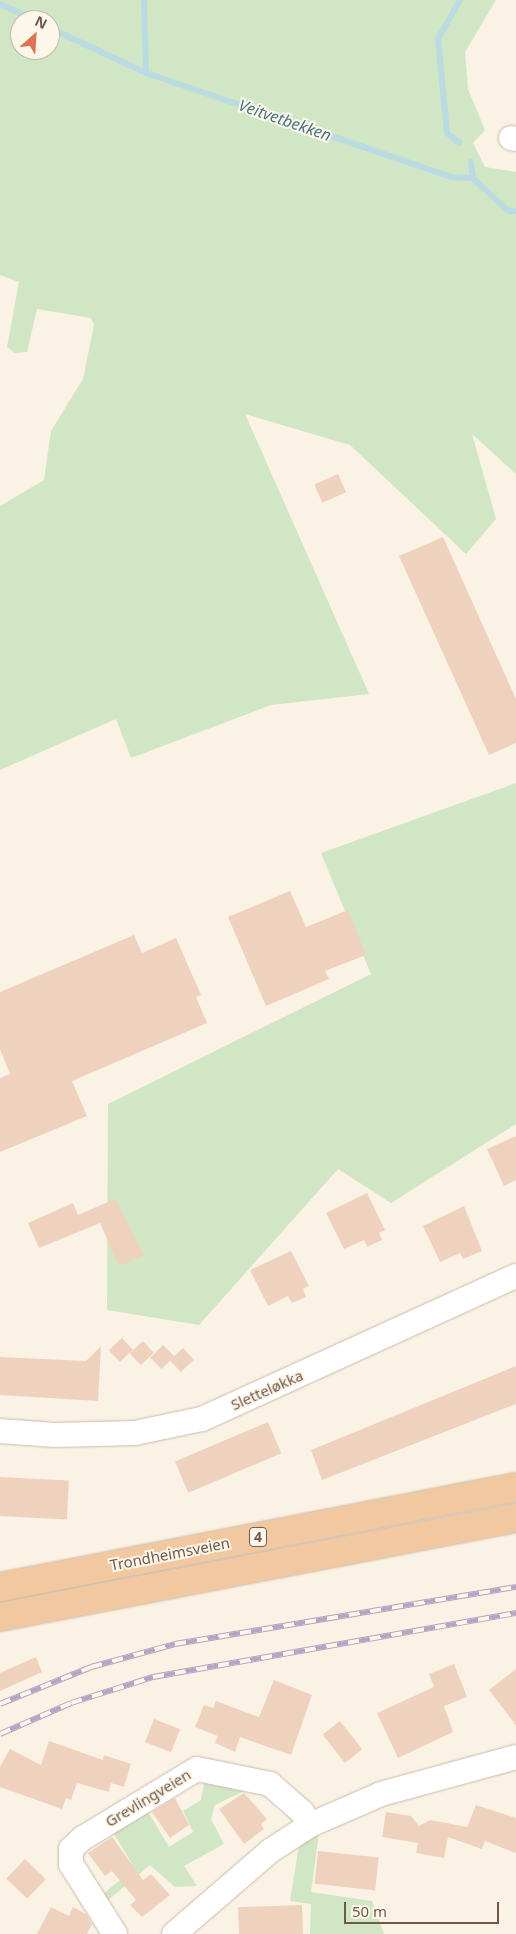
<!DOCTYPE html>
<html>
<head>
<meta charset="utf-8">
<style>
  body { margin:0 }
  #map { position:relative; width:516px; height:1934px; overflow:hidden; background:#faf2e4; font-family:"Noto Sans",sans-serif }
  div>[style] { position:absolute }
  .green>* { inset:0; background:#d1e6c4 }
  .stream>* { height:6px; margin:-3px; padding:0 3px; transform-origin:3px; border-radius:3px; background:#badbe2 }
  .building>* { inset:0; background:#eed2be; transform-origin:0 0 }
  .roads { filter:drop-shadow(0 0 1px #cbbaab) drop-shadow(0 0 1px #cbbaab) }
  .minor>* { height:24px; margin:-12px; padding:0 12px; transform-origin:12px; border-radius:12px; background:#fff }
  .trunk>* { height:28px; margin:-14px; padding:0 14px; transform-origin:14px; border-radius:14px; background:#f2c8a0 }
  .rail>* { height:5.5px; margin-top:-2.75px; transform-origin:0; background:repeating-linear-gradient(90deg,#fdf6ea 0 11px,#b5a4c2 0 22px); box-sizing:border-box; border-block:1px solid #b5a4c2 }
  span { translate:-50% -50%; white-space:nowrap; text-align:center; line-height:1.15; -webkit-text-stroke:4px #fdf6ea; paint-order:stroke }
  .shield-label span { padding:1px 4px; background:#fdf6ea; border:1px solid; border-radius:4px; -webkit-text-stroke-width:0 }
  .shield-label { font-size:14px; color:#715a4c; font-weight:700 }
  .street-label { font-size:15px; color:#715a4c }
  .water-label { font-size:16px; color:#477782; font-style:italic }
  .north { position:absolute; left:10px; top:10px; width:50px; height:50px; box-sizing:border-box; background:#fdf6ea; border:1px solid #c5b8ab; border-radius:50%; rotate:26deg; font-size:14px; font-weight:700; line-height:20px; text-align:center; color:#715a4c }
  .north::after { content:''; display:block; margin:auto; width:18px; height:22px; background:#db7552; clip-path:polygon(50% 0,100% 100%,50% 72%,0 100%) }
  .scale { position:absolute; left:344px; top:1902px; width:155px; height:22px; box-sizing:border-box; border:2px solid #715a4c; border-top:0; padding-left:6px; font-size:15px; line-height:18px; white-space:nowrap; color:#715a4c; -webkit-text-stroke:4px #fdf6ea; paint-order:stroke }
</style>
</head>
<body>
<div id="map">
  <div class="green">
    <div style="clip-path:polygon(evenodd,0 0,496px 0,465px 52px,468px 89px,485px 130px,473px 143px,485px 167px,516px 172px,516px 474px,472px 434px,496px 519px,466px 554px,350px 445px,245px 414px,369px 694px,271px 705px,131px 758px,116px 719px,0 770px,0 506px,44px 480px,51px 431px,83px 379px,94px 325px,91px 318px,37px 309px,27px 352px,15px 353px,7px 347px,19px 282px,0 275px,0 0,20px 20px,50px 20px,50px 50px,20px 50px,20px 20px)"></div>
    <div style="clip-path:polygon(516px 783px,516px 1124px,391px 1203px,338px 1169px,199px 1325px,107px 1310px,108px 1104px,371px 974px,321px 853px)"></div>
    <div style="clip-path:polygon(206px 1773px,250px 1784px,244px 1791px,215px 1805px,211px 1819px,224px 1844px,184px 1866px,197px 1886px,175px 1887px,150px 1865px,107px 1901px,103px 1894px,129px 1873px,132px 1864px,113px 1832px,90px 1848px,85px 1843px,143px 1803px,169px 1847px,193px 1832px,183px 1811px,201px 1800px)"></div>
    <div style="clip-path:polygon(319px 1833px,311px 1892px,372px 1901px,384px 1934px,310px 1934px,311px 1904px,290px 1901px,299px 1845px)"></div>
  </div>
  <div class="stream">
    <div style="left:144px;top:0;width:73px;rotate:88.4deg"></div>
    <div style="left:460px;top:0;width:45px;rotate:119.4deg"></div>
    <div style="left:438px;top:39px;width:94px;rotate:84.5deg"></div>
    <div style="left:447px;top:133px;width:16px;rotate:38deg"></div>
    <div style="left:0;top:4px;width:38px;rotate:25deg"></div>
    <div style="left:50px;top:28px;width:106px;rotate:25.1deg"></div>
    <div style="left:146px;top:73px;width:323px;rotate:18.8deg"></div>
    <div style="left:452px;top:177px;width:21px;rotate:3deg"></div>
    <div style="left:473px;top:178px;width:48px;rotate:43.3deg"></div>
    <div style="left:508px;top:211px;width:8px"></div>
    <div style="left:471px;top:162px;width:16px;rotate:83deg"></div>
  </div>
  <div class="building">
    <div style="left:338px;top:474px;width:20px;height:26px;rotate:66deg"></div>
    <div style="clip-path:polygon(443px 537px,516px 699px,516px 743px,489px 755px,399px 556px)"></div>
    <div style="clip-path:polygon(290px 891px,306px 927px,348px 910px,366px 955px,325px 971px,329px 979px,266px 1006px,228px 917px)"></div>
    <div style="clip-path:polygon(134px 935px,142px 953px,176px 938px,201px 995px,196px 997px,207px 1023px,72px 1081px,87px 1116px,0 1152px,0 1078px,10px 1074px,0 1049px,0 992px)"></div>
    <div style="clip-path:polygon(516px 1136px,516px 1180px,504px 1186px,487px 1149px)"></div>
    <div style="clip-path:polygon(367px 1193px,385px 1230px,379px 1233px,382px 1240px,367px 1247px,364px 1240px,344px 1249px,326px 1213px)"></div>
    <div style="clip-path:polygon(115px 1199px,144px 1255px,119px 1266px,100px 1223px,39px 1248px,28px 1223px,73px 1203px,78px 1215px)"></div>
    <div style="clip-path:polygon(464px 1206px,482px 1251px,463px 1259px,460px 1253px,440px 1262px,423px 1226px)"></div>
    <div style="clip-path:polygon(291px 1251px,309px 1286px,303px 1289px,306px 1297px,292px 1303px,288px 1296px,268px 1306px,250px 1270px)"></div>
    <div style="left:122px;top:1338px;width:16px;height:18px;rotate:47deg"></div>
    <div style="left:143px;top:1341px;width:16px;height:18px;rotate:47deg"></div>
    <div style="left:163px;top:1345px;width:16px;height:18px;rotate:45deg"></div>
    <div style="clip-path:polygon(101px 1346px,98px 1401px,0 1395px,0 1357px,86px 1361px)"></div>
    <div style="left:183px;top:1348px;width:16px;height:18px;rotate:47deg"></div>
    <div style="clip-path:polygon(516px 1366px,516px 1404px,322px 1480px,311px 1450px)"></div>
    <div style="left:268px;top:1422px;width:34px;height:101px;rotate:67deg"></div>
    <div style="left:0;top:1477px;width:69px;height:39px;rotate:3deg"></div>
    <div style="clip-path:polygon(36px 1657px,42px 1672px,0 1691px,0 1673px)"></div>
    <div style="clip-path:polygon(454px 1664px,467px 1697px,444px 1706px,453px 1732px,398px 1758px,377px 1713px,434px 1687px,429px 1674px)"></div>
    <div style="clip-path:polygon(516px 1669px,516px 1725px,489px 1690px)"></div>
    <div style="clip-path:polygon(274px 1680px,312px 1695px,291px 1755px,240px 1737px,235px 1752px,215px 1743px,218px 1736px,195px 1727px,204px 1705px,213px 1708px,216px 1701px,259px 1717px)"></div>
    <div style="left:154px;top:1719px;width:28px;height:25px;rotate:21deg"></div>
    <div style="left:340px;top:1721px;width:36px;height:22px;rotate:52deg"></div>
    <div style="clip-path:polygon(49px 1741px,103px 1760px,104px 1755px,131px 1764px,124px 1787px,111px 1783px,109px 1792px,77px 1783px,71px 1800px,66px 1798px,62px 1809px,0 1787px,0 1767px,10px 1749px,41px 1765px)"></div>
    <div style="clip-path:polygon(244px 1793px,267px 1819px,261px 1824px,264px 1829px,244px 1844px,219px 1809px)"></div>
    <div style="clip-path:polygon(175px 1798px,189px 1825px,170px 1838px,152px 1812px)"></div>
    <div style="clip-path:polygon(476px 1805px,516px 1818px,516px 1853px,485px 1841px,482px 1849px,448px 1837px,444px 1858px,416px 1853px,418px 1843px,382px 1837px,386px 1812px,411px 1816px,419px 1826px,430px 1820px,467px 1827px)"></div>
    <div style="clip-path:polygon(112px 1837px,143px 1880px,151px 1874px,170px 1895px,142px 1917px,130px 1905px,136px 1900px,112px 1871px,105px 1876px,88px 1853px)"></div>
    <div style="left:318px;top:1851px;width:61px;height:33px;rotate:6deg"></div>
    <div style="left:25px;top:1859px;width:29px;height:27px;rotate:44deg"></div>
    <div style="left:302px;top:1905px;width:29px;height:64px;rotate:88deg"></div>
    <div style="clip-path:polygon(51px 1907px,69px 1916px,73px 1907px,86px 1914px,92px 1924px,87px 1934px,37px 1934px)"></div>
  </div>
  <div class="roads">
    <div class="minor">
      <div style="left:511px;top:138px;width:5px;rotate:11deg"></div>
      <div style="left:0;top:1431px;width:55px;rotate:4.2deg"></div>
      <div style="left:55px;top:1435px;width:80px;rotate:-1.4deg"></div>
      <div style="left:135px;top:1433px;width:68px;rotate:-11.8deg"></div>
      <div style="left:202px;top:1419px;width:345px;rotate:-24.5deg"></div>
      <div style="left:115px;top:1934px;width:83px;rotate:-122.2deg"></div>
      <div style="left:71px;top:1864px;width:15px;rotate:-90deg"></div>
      <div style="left:71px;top:1849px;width:16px;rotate:-43deg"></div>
      <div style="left:83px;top:1838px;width:133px;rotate:-31.2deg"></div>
      <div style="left:197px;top:1769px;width:75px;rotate:11.6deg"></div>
      <div style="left:270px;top:1784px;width:43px;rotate:41.2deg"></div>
      <div style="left:302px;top:1812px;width:15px;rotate:58deg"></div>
      <div style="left:174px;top:1934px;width:127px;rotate:-40.8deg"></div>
      <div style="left:270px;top:1851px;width:48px;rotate:-33deg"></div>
      <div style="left:310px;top:1825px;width:77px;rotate:-23.6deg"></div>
      <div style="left:381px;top:1794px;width:140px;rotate:-15.3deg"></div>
    </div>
    <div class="trunk">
      <div style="left:0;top:1587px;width:526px;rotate:-10.97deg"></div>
      <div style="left:0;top:1617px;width:525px;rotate:-10.86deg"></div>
    </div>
  </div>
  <div class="rail">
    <div style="left:0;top:1704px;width:98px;rotate:-22.1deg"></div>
    <div style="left:91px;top:1667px;width:87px;rotate:-15.3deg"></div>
    <div style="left:175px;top:1644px;width:346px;rotate:-9.5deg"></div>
    <div style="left:0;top:1734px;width:77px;rotate:-23.6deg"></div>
    <div style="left:71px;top:1703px;width:86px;rotate:-17.6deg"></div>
    <div style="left:153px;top:1677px;width:369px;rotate:-10deg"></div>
  </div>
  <div class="shield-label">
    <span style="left:258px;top:1537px">4</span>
  </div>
  <div class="street-label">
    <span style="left:267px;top:1390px;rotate:-24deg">Sletteløkka</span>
    <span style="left:170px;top:1554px;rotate:-11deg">Trondheimsveien</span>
    <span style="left:148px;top:1798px;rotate:-31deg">Grevlingveien</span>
  </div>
  <div class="water-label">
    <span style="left:285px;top:120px;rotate:19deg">Veitvetbekken</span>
  </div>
  <div class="north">N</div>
  <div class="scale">50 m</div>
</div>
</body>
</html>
